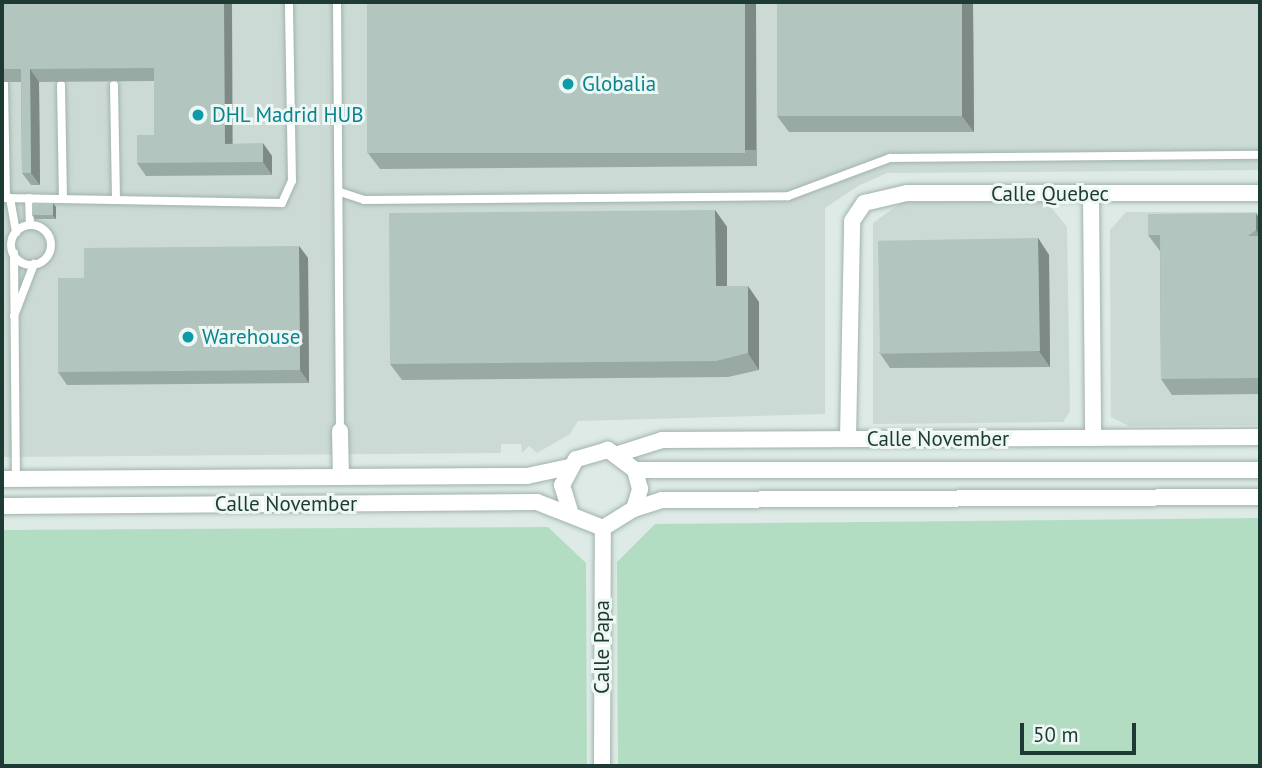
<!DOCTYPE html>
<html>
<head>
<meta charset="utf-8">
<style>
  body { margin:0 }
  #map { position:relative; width:1262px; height:768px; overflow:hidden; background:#ddeae5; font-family:"PT Sans",sans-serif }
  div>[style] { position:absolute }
  .built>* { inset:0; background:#cbdad5 }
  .green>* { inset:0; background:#b3ddc3 }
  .roads { filter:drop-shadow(0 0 2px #a0b2ad) drop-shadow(0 0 2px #a0b2ad) }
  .service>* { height:8px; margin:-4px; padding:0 4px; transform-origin:4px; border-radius:4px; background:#fff }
  .service>.ring { margin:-4px; padding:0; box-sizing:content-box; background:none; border:8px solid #fff; border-radius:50% }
  .minor>* { height:16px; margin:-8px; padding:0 8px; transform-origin:8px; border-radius:8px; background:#fff }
  .wall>* { inset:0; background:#99a9a4 }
  .shaded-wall>* { inset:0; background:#7d8a86; transform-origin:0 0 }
  .building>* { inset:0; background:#b2c5bf; transform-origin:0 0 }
  .dots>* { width:19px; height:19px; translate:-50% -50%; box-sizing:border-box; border:4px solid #edf7f3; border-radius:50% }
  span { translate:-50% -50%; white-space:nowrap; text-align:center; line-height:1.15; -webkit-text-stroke:6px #edf7f3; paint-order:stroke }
  .culture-label { font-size:21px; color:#0d838f }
  .left { translate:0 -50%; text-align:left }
  .street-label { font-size:21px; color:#1e3a35 }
  .frame { position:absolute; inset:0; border:4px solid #1e3a35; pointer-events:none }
  .scale { position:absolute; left:1020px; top:723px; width:116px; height:32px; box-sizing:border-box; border:4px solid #1e3a35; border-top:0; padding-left:9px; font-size:21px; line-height:24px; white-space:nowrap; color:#1e3a35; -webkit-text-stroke:5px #edf7f3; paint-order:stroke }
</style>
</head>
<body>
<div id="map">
  <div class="built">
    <div style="clip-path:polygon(2px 2px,1260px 2px,1260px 170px,887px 173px,858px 186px,825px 208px,825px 414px,578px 421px,570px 434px,537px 453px,529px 446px,522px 453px,521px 444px,501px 444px,501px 453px,2px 457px)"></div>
    <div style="clip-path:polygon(1045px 200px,1067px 227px,1070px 411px,1063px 422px,873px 424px,873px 223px,902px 202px)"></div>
    <div style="clip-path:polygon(1126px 212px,1260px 212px,1260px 425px,1129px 426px,1111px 417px,1110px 230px)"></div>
  </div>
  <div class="green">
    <div style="clip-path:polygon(1260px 518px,1260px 766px,618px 766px,617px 562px,655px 524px)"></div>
    <div style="clip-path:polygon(548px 527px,586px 563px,587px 766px,2px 766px,2px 530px)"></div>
  </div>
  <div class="roads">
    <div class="service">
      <div style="left:337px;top:2px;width:429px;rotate:89.6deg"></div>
      <div style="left:4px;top:84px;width:114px;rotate:89deg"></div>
      <div style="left:61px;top:85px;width:113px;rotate:89deg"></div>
      <div style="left:114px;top:85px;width:112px;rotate:89deg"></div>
      <div style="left:340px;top:192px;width:25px;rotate:18deg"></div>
      <div style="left:364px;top:200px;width:424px;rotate:-0.5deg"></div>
      <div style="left:788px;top:196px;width:109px;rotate:-20.4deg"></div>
      <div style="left:890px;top:158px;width:370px;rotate:-0.5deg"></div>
      <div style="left:2px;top:198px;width:280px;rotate:1deg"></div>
      <div style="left:282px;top:203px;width:24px;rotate:-66deg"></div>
      <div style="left:292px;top:181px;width:179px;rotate:-91deg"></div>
      <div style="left:10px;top:198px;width:35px;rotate:80deg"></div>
      <div style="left:29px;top:198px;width:27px;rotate:88deg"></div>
      <div class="ring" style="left:11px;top:225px;width:32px;height:32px"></div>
      <div style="left:14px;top:253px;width:226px;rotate:89.5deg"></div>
      <div style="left:14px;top:316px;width:56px;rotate:-69deg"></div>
    </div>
    <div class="minor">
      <div style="left:1091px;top:194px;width:244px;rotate:89.5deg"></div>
      <div style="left:340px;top:431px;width:46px;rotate:88.8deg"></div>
      <div style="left:848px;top:439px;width:218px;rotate:-88.9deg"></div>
      <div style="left:852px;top:221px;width:22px;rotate:-56deg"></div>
      <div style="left:864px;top:203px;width:44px;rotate:-13.1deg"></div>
      <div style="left:907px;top:193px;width:353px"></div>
      <div style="left:618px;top:454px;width:46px;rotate:-17.7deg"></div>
      <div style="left:662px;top:440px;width:598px;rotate:-0.29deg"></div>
      <div style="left:635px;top:470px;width:625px"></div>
      <div style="left:2px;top:479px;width:525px;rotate:-0.33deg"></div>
      <div style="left:527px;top:476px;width:43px;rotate:-12.1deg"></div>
      <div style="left:2px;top:506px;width:535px;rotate:-0.43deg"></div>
      <div style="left:537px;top:502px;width:71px;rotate:21.5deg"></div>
      <div style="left:603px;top:528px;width:36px;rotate:-32deg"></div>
      <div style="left:634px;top:509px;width:21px;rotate:-73deg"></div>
      <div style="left:640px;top:489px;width:20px;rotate:-105deg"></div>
      <div style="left:635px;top:470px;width:34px;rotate:-143deg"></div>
      <div style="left:608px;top:450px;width:33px;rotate:164deg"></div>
      <div style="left:576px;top:459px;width:30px;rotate:118deg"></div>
      <div style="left:562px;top:485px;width:28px;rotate:73deg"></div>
      <div style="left:634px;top:509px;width:29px;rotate:-18deg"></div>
      <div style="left:662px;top:500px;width:598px;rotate:-0.29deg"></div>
      <div style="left:602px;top:766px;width:238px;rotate:-89.8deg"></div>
    </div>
  </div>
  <div class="wall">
    <div style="clip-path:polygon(2px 2px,232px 2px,233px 144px,272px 156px,272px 175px,146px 176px,137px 163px,154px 135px,154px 81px,39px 82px,40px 185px,31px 185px,22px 173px,21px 82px,2px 82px)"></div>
    <div style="clip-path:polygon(367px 2px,756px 2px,757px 166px,380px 169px,368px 153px)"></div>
    <div style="clip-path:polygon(973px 2px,974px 132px,789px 132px,777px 116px)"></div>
    <div style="clip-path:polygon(56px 207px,56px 219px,35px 219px,32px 215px)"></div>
    <div style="clip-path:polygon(715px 210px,727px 227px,727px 286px,759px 302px,759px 370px,728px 377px,402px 380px,390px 364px)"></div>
    <div style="clip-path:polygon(1260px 220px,1260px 394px,1172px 395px,1161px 379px,1160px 251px,1148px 235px)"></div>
    <div style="clip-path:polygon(1038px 238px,1049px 255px,1050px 367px,890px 368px,879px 352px)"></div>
    <div style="clip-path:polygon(299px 246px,308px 258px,309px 383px,67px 385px,58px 372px,84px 278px)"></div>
  </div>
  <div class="shaded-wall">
    <div style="left:224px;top:2px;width:8px;height:142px"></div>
    <div style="left:745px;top:2px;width:11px;height:148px"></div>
    <div style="clip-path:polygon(962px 2px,973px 2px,974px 132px,962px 116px)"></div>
    <div style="clip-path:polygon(30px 69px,39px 82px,40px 185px,31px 173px)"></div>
    <div style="clip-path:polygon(263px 143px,272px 156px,272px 175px,263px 162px)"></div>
    <div style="clip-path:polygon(53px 203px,56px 207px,56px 219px,53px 215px)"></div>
    <div style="clip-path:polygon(715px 210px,727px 227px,727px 302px,716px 286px)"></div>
    <div style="clip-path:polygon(1256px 213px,1260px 220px,1260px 237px,1256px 230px)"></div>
    <div style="clip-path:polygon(1038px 238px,1049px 255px,1050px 367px,1039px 351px)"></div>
    <div style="clip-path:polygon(299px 246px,308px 258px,309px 383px,300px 370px)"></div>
    <div style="clip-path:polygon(748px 286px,759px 302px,759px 370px,748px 353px)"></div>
  </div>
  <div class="building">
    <div style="clip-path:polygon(2px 2px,224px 2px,225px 144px,263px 143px,263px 162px,137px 163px,137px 135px,154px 135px,154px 68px,30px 69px,31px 173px,22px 173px,21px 69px,2px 69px)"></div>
    <div style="left:367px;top:2px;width:378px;height:151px"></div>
    <div style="left:777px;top:2px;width:185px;height:114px"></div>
    <div style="left:32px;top:203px;width:21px;height:12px"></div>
    <div style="clip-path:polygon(715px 210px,716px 286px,748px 286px,748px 353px,716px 361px,390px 364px,389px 213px)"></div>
    <div style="clip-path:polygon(1256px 213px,1256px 230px,1248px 236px,1260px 236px,1260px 378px,1161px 379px,1160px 235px,1148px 235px,1148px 214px)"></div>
    <div style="left:1038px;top:238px;width:113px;height:160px;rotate:89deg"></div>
    <div style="clip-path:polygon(299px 246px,300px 370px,58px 372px,58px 278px,84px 278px,84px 248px)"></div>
  </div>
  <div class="dots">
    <div style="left:568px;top:84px;background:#0f9aa8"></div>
    <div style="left:198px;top:115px;background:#0f9aa8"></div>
    <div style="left:188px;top:337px;background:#0f9aa8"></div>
  </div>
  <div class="culture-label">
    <span class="left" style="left:582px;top:84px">Globalia</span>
    <span class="left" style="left:212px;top:115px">DHL Madrid HUB</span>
    <span class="left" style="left:202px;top:337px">Warehouse</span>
  </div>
  <div class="street-label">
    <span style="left:1050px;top:194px">Calle Quebec</span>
    <span style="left:938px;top:439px">Calle November</span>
    <span style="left:286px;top:504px">Calle November</span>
    <span style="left:602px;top:647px;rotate:-90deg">Calle Papa</span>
  </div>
  <div class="frame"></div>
  <div class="scale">50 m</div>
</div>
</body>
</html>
